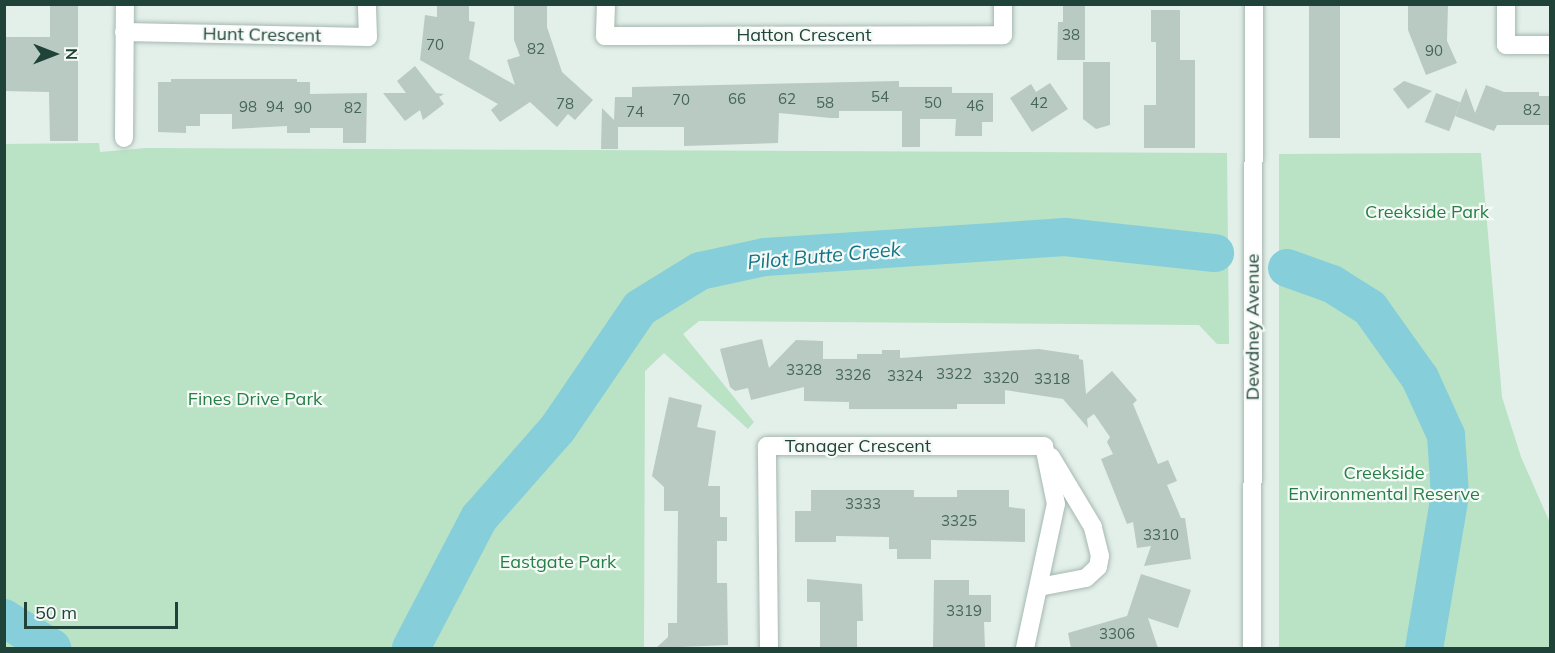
<!DOCTYPE html>
<html>
<head>
<meta charset="utf-8">
<style>
  body { margin:0 }
  #map { position:relative; width:1555px; height:653px; overflow:hidden; background:#e3efe9; font-family:Mulish,sans-serif }
  div>[style] { position:absolute }
  .green>* { inset:0; background:#bae2c4 }
  .stream>* { height:6px; margin:-3px; padding:0 3px; transform-origin:3px; border-radius:3px; background:#85ceda }
  .river>* { height:38px; margin:-19px; padding:0 19px; transform-origin:19px; border-radius:19px; background:#85ceda }
  .building>* { inset:0; background:#b8cac2; transform-origin:0 0 }
  .roads { filter:drop-shadow(0 0 2px #a5b8b1) drop-shadow(0 0 2px #a5b8b1) }
  .street>* { height:18px; margin:-9px; padding:0 9px; transform-origin:9px; border-radius:9px; background:#fff }
  .secondary>* { height:18px; margin:-9px; padding:0 9px; transform-origin:9px; border-radius:9px; background:#fff }
  span { translate:-50% -50%; white-space:nowrap; text-align:center; line-height:1.15; -webkit-text-stroke:4.5px #f5faf7; paint-order:stroke }
  .number-label { font-size:15px; color:#46655b }
  .number-label span { -webkit-text-stroke-width:0 }
  .street-label { font-size:18px; color:#204339 }
  .park-label { font-size:18px; color:#257f47 }
  .water-label { font-size:20px; color:#127587; font-style:italic }
  .frame { position:absolute; inset:0; border:6px solid #204339; pointer-events:none }
  .north { position:absolute; left:24px; top:24px; width:60px; height:60px; -webkit-text-stroke:4px #f5faf7; paint-order:stroke; rotate:90deg; font-size:16px; font-weight:700; line-height:24px; text-align:center; color:#204339 }
  .north::after { content:''; display:block; margin:auto; width:21px; height:27px; background:#204339; clip-path:polygon(50% 0,100% 100%,50% 72%,0 100%) }
  .scale { position:absolute; left:24px; top:602px; width:154px; height:27px; box-sizing:border-box; border:3px solid #204339; border-top:0; padding-left:8px; font-size:18px; line-height:21px; white-space:nowrap; color:#204339; -webkit-text-stroke:4px #f5faf7; paint-order:stroke }
</style>
</head>
<body>
<div id="map">
  <div class="green">
    <div style="clip-path:polygon(99px 143px,100px 152px,146px 148px,1227px 153px,1229px 344px,1217px 344px,1199px 325px,699px 321px,683px 334px,754px 422px,748px 429px,664px 353px,645px 371px,644px 648px,5px 648px,5px 144px)"></div>
    <div style="clip-path:polygon(1481px 153px,1502px 397px,1521px 457px,1550px 523px,1550px 648px,1279px 648px,1279px 154px)"></div>
  </div>
  <div class="stream">
    <div style="left:631px;top:321px;width:14px;rotate:4deg"></div>
  </div>
  <div class="river">
    <div style="left:1287px;top:268px;width:48px;rotate:19.6deg"></div>
    <div style="left:1332px;top:284px;width:45px;rotate:32.3deg"></div>
    <div style="left:1370px;top:308px;width:86px;rotate:54.5deg"></div>
    <div style="left:1420px;top:378px;width:63px;rotate:65.5deg"></div>
    <div style="left:1446px;top:435px;width:60px;rotate:86.2deg"></div>
    <div style="left:1450px;top:495px;width:155px;rotate:99.6deg"></div>
    <div style="left:4px;top:618px;width:57px;rotate:32deg"></div>
    <div style="left:411px;top:648px;width:147px;rotate:-62.4deg"></div>
    <div style="left:479px;top:518px;width:120px;rotate:-48.7deg"></div>
    <div style="left:558px;top:428px;width:145px;rotate:-55.7deg"></div>
    <div style="left:640px;top:308px;width:70px;rotate:-31.7deg"></div>
    <div style="left:700px;top:271px;width:66px;rotate:-12.2deg"></div>
    <div style="left:765px;top:257px;width:301px;rotate:-3.8deg"></div>
    <div style="left:1065px;top:237px;width:151px;rotate:6.1deg"></div>
  </div>
  <div class="building">
    <div style="clip-path:polygon(50px 4px,78px 4px,78px 141px,50px 141px,49px 92px,4px 91px,4px 37px,50px 37px)"></div>
    <div style="clip-path:polygon(437px 4px,469px 4px,469px 21px,475px 22px,469px 59px,515px 85px,507px 60px,520px 56px,514px 40px,514px 4px,547px 4px,547px 27px,562px 72px,593px 100px,575px 120px,568px 114px,557px 127px,530px 102px,500px 122px,491px 110px,498px 104px,420px 60px,425px 15px,437px 17px)"></div>
    <div style="clip-path:polygon(1063px 4px,1085px 4px,1085px 60px,1057px 60px,1058px 22px,1063px 22px)"></div>
    <div style="left:1309px;top:4px;width:31px;height:134px"></div>
    <div style="clip-path:polygon(1408px 4px,1448px 4px,1447px 41px,1457px 63px,1426px 75px,1408px 30px)"></div>
    <div style="clip-path:polygon(1151px 10px,1180px 10px,1180px 60px,1195px 60px,1195px 148px,1144px 148px,1144px 105px,1156px 105px,1156px 42px,1151px 42px)"></div>
    <div style="clip-path:polygon(1083px 62px,1110px 62px,1110px 125px,1096px 129px,1083px 119px)"></div>
    <div style="clip-path:polygon(415px 66px,436px 93px,444px 94px,439px 97px,444px 104px,423px 120px,420px 110px,405px 121px,383px 93px,406px 93px,397px 81px)"></div>
    <div style="clip-path:polygon(171px 79px,297px 79px,297px 82px,310px 82px,310px 94px,367px 93px,366px 143px,343px 143px,343px 128px,310px 128px,310px 133px,287px 133px,287px 126px,232px 129px,232px 114px,200px 114px,200px 126px,186px 126px,186px 133px,158px 132px,158px 82px,171px 82px)"></div>
    <div style="clip-path:polygon(899px 81px,899px 87px,952px 87px,952px 93px,993px 93px,993px 122px,982px 122px,982px 136px,955px 136px,956px 119px,920px 119px,920px 147px,902px 147px,902px 111px,839px 111px,839px 118px,831px 118px,779px 113px,778px 143px,684px 146px,684px 127px,618px 127px,618px 149px,601px 149px,602px 108px,614px 120px,615px 97px,632px 97px,632px 87px)"></div>
    <div style="clip-path:polygon(1404px 81px,1432px 91px,1408px 109px,1393px 89px)"></div>
    <div style="clip-path:polygon(1050px 83px,1068px 109px,1032px 132px,1010px 98px,1031px 84px,1036px 92px)"></div>
    <div style="clip-path:polygon(1486px 85px,1504px 92px,1539px 92px,1539px 96px,1551px 96px,1551px 125px,1497px 125px,1494px 131px,1455px 116px,1466px 88px,1475px 113px)"></div>
    <div style="left:1436px;top:93px;width:26px;height:31px;rotate:21deg"></div>
    <div style="clip-path:polygon(762px 339px,769px 368px,796px 340px,823px 341px,823px 359px,857px 359px,857px 354px,882px 354px,882px 350px,900px 350px,900px 358px,1039px 349px,1079px 355px,1079px 359px,1083px 360px,1086px 394px,1112px 371px,1137px 400px,1133px 404px,1158px 464px,1168px 460px,1177px 481px,1167px 485px,1181px 518px,1185px 518px,1191px 559px,1144px 566px,1151px 546px,1137px 548px,1133px 522px,1127px 524px,1101px 459px,1113px 454px,1107px 442px,1110px 437px,1094px 414px,1087px 419px,1088px 428px,1063px 399px,1005px 390px,1005px 404px,957px 404px,957px 409px,849px 409px,849px 402px,804px 401px,804px 387px,751px 400px,748px 388px,735px 391px,730px 387px,720px 349px)"></div>
    <div style="clip-path:polygon(669px 397px,702px 405px,697px 427px,716px 431px,708px 486px,720px 486px,720px 517px,727px 517px,727px 541px,717px 541px,717px 583px,727px 583px,728px 645px,656px 648px,668px 637px,668px 623px,677px 623px,678px 511px,664px 511px,664px 487px,652px 476px)"></div>
    <div style="clip-path:polygon(811px 490px,914px 490px,914px 497px,957px 497px,957px 490px,1009px 490px,1009px 507px,1025px 509px,1025px 542px,931px 540px,931px 559px,897px 559px,897px 549px,889px 549px,889px 537px,836px 536px,836px 542px,795px 542px,795px 511px,811px 511px)"></div>
    <div style="clip-path:polygon(1141px 574px,1191px 590px,1178px 628px,1148px 618px,1158px 648px,1071px 648px,1068px 633px,1127px 616px)"></div>
    <div style="clip-path:polygon(807px 579px,862px 584px,863px 621px,857px 621px,857px 648px,820px 648px,820px 602px,807px 602px)"></div>
    <div style="clip-path:polygon(934px 580px,969px 580px,969px 595px,991px 595px,991px 622px,984px 622px,985px 648px,933px 648px)"></div>
  </div>
  <div class="roads">
    <div class="street">
      <div style="left:606px;top:4px;width:32px;rotate:92deg"></div>
      <div style="left:605px;top:36px;width:398px;rotate:-0.1deg"></div>
      <div style="left:1003px;top:35px;width:31px;rotate:-90deg"></div>
      <div style="left:1506px;top:4px;width:41px;rotate:90deg"></div>
      <div style="left:1506px;top:45px;width:44px"></div>
      <div style="left:124px;top:32px;width:244px;rotate:1.2deg"></div>
      <div style="left:368px;top:37px;width:33px;rotate:-92deg"></div>
      <div style="left:124px;top:138px;width:134px;rotate:-89.6deg"></div>
      <div style="left:1039px;top:587px;width:48px;rotate:-10.8deg"></div>
      <div style="left:1086px;top:578px;width:16px;rotate:-43deg"></div>
      <div style="left:1098px;top:567px;width:11px;rotate:-80deg"></div>
      <div style="left:1100px;top:556px;width:30px;rotate:-104deg"></div>
      <div style="left:1093px;top:527px;width:82px;rotate:-121deg"></div>
      <div style="left:769px;top:648px;width:202px;rotate:-90.6deg"></div>
      <div style="left:767px;top:446px;width:277px"></div>
      <div style="left:1025px;top:648px;width:147px;rotate:-77.9deg"></div>
      <div style="left:1056px;top:504px;width:59px;rotate:-101.7deg"></div>
    </div>
    <div class="secondary">
      <div style="left:1252px;top:648px;width:644px;rotate:-89.82deg"></div>
    </div>
  </div>
  <div class="number-label">
    <span style="left:1071px;top:35px">38</span>
    <span style="left:435px;top:45px">70</span>
    <span style="left:536px;top:49px">82</span>
    <span style="left:1434px;top:51px">90</span>
    <span style="left:880px;top:97px">54</span>
    <span style="left:737px;top:99px">66</span>
    <span style="left:787px;top:99px">62</span>
    <span style="left:681px;top:100px">70</span>
    <span style="left:825px;top:103px">58</span>
    <span style="left:933px;top:103px">50</span>
    <span style="left:1039px;top:103px">42</span>
    <span style="left:565px;top:104px">78</span>
    <span style="left:975px;top:106px">46</span>
    <span style="left:248px;top:107px">98</span>
    <span style="left:275px;top:107px">94</span>
    <span style="left:303px;top:108px">90</span>
    <span style="left:353px;top:108px">82</span>
    <span style="left:1532px;top:110px">82</span>
    <span style="left:635px;top:112px">74</span>
    <span style="left:804px;top:370px">3328</span>
    <span style="left:954px;top:374px">3322</span>
    <span style="left:853px;top:375px">3326</span>
    <span style="left:905px;top:376px">3324</span>
    <span style="left:1001px;top:378px">3320</span>
    <span style="left:1052px;top:379px">3318</span>
    <span style="left:863px;top:504px">3333</span>
    <span style="left:959px;top:521px">3325</span>
    <span style="left:1161px;top:535px">3310</span>
    <span style="left:964px;top:611px">3319</span>
    <span style="left:1117px;top:634px">3306</span>
  </div>
  <div class="street-label">
    <span style="left:262px;top:35px;rotate:1deg">Hunt Crescent</span>
    <span style="left:804px;top:35px">Hatton Crescent</span>
    <span style="left:1253px;top:327px;rotate:-90deg">Dewdney Avenue</span>
    <span style="left:858px;top:446px">Tanager Crescent</span>
  </div>
  <div class="park-label">
    <span style="left:1427px;top:212px">Creekside Park</span>
    <span style="left:255px;top:399px">Fines Drive Park</span>
    <span style="left:1384px;top:484px">Creekside<br>Environmental Reserve</span>
    <span style="left:558px;top:562px">Eastgate Park</span>
  </div>
  <div class="water-label">
    <span style="left:824px;top:255px;rotate:-5deg">Pilot Butte Creek</span>
  </div>
  <div class="frame"></div>
  <div class="north">N</div>
  <div class="scale">50 m</div>
</div>
</body>
</html>
